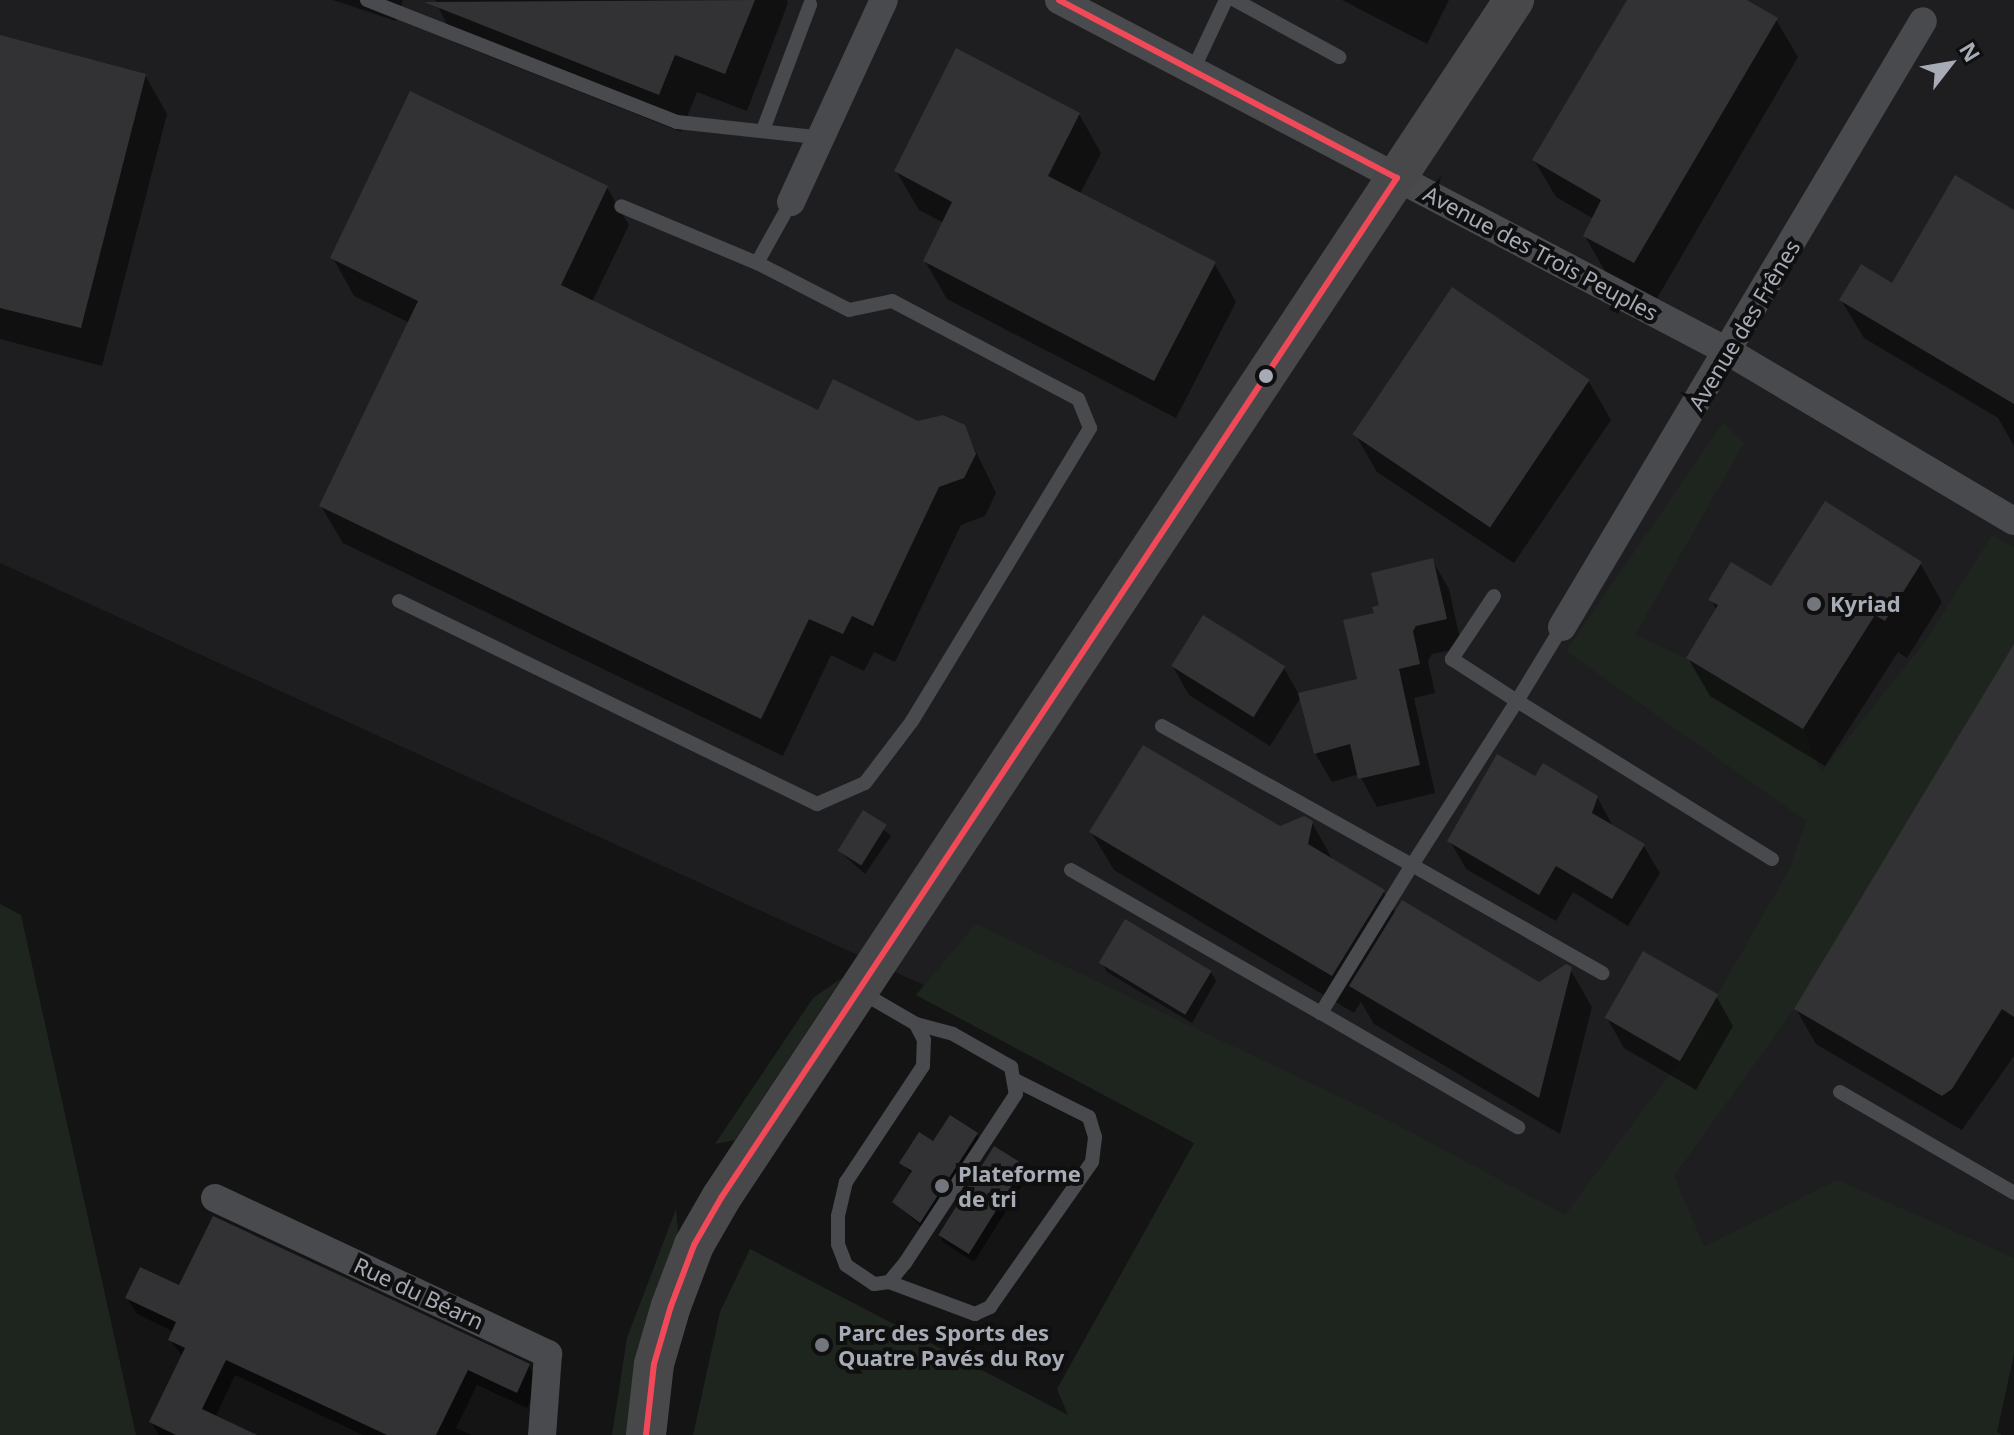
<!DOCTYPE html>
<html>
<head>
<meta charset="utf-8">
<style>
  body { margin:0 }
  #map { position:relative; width:2014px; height:1435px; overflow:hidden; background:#141415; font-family:"Noto Sans",sans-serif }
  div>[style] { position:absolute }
  .built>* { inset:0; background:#1e1e20 }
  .green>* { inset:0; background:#1e251f }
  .shadow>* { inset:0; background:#0007 }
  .building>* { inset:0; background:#323234; transform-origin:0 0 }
  .lane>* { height:14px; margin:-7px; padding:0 7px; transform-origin:7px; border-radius:7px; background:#494a4d }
  .street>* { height:28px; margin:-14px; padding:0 14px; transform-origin:14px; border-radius:14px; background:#494a4d }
  .secondary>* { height:40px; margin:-20px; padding:0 20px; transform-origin:20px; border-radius:20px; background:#48484b }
  .bus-1>* { height:6px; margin:-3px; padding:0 3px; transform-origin:3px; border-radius:3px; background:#f24959 }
  .dots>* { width:22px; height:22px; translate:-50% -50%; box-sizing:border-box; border:4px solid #0f0f10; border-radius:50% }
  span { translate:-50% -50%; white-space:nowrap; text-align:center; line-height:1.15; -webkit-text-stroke:8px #0f0f10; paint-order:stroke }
  .street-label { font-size:22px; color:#a6abb5 }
  .poi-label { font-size:22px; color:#a6abb5; font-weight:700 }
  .left { translate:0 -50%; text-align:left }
  .north { position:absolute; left:1910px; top:24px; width:80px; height:80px; -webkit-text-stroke:6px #0f0f10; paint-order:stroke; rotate:59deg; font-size:22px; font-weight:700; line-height:32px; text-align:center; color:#a6abb5 }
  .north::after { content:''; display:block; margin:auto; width:28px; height:36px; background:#a6abb5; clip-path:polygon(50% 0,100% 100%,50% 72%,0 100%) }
</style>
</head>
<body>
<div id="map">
  <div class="built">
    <div style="clip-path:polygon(0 0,2014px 0,2014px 1280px,1908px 1435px,0 563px)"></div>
  </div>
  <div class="green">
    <div style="clip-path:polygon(1723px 423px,1744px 443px,1635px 635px,1686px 658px,1803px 729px,1821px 772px,1925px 642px,1992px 535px,2014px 548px,2014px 644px,1794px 1009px,1674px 1176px,1704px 1247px,1837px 1180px,2014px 1258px,2014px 1354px,1997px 1432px,2002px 1435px,693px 1435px,720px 1312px,750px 1249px,1068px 1415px,1057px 1389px,1194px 1143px,916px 995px,976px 924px,1388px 1120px,1565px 1215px,1679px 1062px,1790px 868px,1806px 821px,1566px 651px)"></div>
    <div style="clip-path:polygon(0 904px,21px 915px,136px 1435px,0 1435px)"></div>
    <div style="clip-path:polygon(842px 978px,735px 1140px,715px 1144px,813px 998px)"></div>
    <div style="clip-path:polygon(676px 1209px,678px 1231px,641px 1339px,627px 1435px,612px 1435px,627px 1338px)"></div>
  </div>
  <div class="shadow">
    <div style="clip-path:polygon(333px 0,403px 0,396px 21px)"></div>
    <div style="clip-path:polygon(435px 0,787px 0,788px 3px,747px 111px,697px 92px,681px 132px,456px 43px)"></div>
    <div style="clip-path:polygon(1342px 0,1449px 0,1427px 44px)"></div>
    <div style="clip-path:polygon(1629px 0,1743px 0,1776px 20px,1798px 57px,1656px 300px,1606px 273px,1585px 236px,1594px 219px,1556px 197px,1534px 160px)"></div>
    <div style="clip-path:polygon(0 37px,145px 75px,167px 114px,102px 366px,0 339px)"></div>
    <div style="clip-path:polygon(1079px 114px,1101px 153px,1080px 194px,1214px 263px,1236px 302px,1176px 418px,947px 299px,925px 261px,944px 223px,919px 210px,896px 171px)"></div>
    <div style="clip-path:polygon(607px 188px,629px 225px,592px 302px,819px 413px,964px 427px,996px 493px,985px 516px,961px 525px,895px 662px,874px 652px,864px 671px,831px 655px,783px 756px,343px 543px,321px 506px,410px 323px,354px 296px,333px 258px)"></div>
    <div style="clip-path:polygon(2014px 212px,2014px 446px,1998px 418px,1864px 338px,1841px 300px,1893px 285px)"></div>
    <div style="clip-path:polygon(1589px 382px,1611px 420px,1514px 563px,1377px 472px,1355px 434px)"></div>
    <div style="clip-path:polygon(1432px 560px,1449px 589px,1462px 648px,1432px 654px,1428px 661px,1435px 693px,1414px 698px,1435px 793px,1377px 807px,1359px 774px,1332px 782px,1315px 753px,1301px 697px,1270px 746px,1189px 695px,1172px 665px,1284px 668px,1299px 695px,1359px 680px,1381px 607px)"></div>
    <div style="clip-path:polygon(1920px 563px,1942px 602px,1907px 658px,1898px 652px,1825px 766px,1710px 696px,1688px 658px,1717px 611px,1711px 600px)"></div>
    <div style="clip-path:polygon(2014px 648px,2014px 1056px,1962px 1130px,1816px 1044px,1796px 1009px)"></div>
    <div style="clip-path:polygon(1535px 779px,1597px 797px,1613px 826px,1643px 845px,1660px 873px,1628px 926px,1573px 892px,1556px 921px,1466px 869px,1450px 841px)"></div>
    <div style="clip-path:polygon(864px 812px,891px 836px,865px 874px,838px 850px)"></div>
    <div style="clip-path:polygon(1312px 823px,1334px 862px,1383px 891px,1396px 914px,1539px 985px,1570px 969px,1592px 1007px,1560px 1134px,1374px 1024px,1361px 1002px,1354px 1013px,1114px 870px,1091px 832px,1279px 829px)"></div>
    <div style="clip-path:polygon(1102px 963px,1211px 972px,1216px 981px,1192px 1023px,1107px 972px)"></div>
    <div style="clip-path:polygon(1716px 996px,1733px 1026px,1696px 1090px,1624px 1048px,1607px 1018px)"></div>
    <div style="clip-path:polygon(977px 1134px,982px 1144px,925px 1230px,894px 1202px,912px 1175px,902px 1163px)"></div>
    <div style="clip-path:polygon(1023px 1166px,1028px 1176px,974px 1262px,944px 1243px,939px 1233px)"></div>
    <div style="clip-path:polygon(180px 1288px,529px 1366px,538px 1382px,527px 1408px,477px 1385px,456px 1428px,472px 1435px,363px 1435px,235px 1375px,215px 1418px,251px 1435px,159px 1435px,151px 1422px,183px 1357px,170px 1340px,174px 1332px,137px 1314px,127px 1298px)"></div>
  </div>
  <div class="building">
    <div style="clip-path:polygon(755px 0,725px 74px,675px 55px,659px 95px,424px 2px)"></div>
    <div style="clip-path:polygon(1627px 0,1747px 0,1778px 18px,1634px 263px,1583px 236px,1601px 200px,1532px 160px)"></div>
    <div style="clip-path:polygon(0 35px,146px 74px,81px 328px,0 308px)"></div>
    <div style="clip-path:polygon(956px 48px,1080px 113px,1048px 176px,1216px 262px,1154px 381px,923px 261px,952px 202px,894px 171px)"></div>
    <div style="clip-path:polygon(410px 91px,608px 186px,561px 285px,818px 410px,833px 379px,918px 421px,943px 415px,965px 425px,976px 454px,964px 478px,939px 487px,873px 626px,852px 616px,843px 634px,809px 619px,761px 719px,319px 506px,418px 301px,330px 258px)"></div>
    <div style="clip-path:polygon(1955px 175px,2014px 210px,2014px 404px,1839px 300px,1861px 264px,1892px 283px)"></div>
    <div style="left:1452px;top:287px;width:166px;height:178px;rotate:34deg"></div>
    <div style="clip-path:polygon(1825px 501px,1922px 562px,1885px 621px,1875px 615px,1803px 729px,1686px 658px,1718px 605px,1708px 600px,1731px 562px,1771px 586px)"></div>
    <div style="clip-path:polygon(1433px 558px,1447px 619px,1416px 626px,1413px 631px,1420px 664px,1399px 669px,1420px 765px,1358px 779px,1350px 744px,1314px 754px,1298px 693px,1357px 679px,1343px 620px,1374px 613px,1372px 607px,1379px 605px,1371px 573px)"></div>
    <div style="left:1203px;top:615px;width:97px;height:60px;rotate:32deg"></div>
    <div style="clip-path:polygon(2014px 644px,2014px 1017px,2002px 1009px,1952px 1089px,1942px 1096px,1794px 1009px)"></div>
    <div style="clip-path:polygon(1143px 745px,1280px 826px,1304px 816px,1313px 821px,1308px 844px,1385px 890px,1332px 976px,1089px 832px)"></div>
    <div style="clip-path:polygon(1497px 754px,1535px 776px,1543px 763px,1598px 796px,1592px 813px,1645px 844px,1612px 899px,1556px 866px,1539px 895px,1447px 841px)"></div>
    <div style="left:863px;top:810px;width:28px;height:48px;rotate:32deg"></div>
    <div style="clip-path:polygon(1402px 900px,1539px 982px,1566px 964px,1572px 967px,1539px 1098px,1349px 986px)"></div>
    <div style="left:1125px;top:919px;width:101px;height:51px;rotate:31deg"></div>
    <div style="left:1643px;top:951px;width:87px;height:77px;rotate:30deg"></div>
    <div style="clip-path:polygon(950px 1115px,978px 1133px,920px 1223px,892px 1202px,912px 1171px,899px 1163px,919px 1132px,933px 1141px)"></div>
    <div style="left:994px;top:1146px;width:36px;height:105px;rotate:32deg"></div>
    <div style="clip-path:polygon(213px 1216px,530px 1364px,517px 1393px,468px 1370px,436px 1435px,387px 1435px,226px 1360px,202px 1409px,257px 1435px,176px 1435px,149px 1422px,185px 1348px,168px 1340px,176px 1322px,125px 1298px,140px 1267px,179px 1285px)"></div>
  </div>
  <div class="lane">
    <div style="left:367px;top:0;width:333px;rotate:21.5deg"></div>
    <div style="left:677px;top:122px;width:148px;rotate:6.2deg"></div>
    <div style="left:1235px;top:0;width:119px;rotate:28.7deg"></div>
    <div style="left:1193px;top:70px;width:77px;rotate:-64.8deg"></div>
    <div style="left:763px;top:130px;width:134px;rotate:-69.4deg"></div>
    <div style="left:757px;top:263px;width:70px;rotate:-60.9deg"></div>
    <div style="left:1494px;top:596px;width:76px;rotate:123.7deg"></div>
    <div style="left:1452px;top:659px;width:77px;rotate:32.9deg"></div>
    <div style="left:1517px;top:701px;width:195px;rotate:122.6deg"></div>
    <div style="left:1412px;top:865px;width:219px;rotate:29.6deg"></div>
    <div style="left:399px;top:601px;width:465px;rotate:25.9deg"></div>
    <div style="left:817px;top:804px;width:52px;rotate:-23.6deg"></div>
    <div style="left:865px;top:783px;width:78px;rotate:-52.8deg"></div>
    <div style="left:912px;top:721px;width:343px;rotate:-58.7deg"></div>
    <div style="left:1090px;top:428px;width:31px;rotate:-112deg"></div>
    <div style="left:1078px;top:399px;width:210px;rotate:-152.2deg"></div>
    <div style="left:892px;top:301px;width:44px;rotate:168.2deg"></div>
    <div style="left:849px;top:310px;width:103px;rotate:-152.9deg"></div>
    <div style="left:757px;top:263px;width:147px;rotate:-157.3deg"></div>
    <div style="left:1562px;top:627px;width:87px;rotate:121.3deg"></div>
    <div style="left:1517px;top:701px;width:300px;rotate:31.8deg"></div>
    <div style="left:1162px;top:726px;width:286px;rotate:29.1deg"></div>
    <div style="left:1412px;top:865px;width:174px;rotate:121.6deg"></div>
    <div style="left:1321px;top:1013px;width:228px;rotate:30.1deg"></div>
    <div style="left:1071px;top:870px;width:288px;rotate:29.8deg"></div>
    <div style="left:861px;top:992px;width:64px;rotate:30.2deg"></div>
    <div style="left:916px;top:1024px;width:38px;rotate:15deg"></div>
    <div style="left:953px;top:1034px;width:67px;rotate:29.6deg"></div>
    <div style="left:1011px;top:1067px;width:27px;rotate:80deg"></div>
    <div style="left:1016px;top:1094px;width:202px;rotate:123.3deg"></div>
    <div style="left:905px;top:1263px;width:25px;rotate:130deg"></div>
    <div style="left:889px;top:1282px;width:15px;rotate:172deg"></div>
    <div style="left:874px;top:1284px;width:34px;rotate:-146deg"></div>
    <div style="left:846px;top:1265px;width:22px;rotate:-111deg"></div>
    <div style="left:838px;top:1244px;width:28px;rotate:-90deg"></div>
    <div style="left:838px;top:1216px;width:35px;rotate:-77deg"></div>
    <div style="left:846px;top:1182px;width:139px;rotate:-56.4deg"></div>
    <div style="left:923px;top:1066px;width:26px;rotate:-88deg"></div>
    <div style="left:924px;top:1040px;width:18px;rotate:-117deg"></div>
    <div style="left:1840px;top:1092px;width:201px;rotate:30.1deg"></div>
    <div style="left:889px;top:1282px;width:92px;rotate:20.4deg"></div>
    <div style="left:975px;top:1314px;width:17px;rotate:-25deg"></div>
    <div style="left:990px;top:1307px;width:177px;rotate:-54.9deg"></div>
    <div style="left:1092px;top:1162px;width:25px;rotate:-83deg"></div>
    <div style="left:1095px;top:1137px;width:21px;rotate:-107deg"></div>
    <div style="left:1089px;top:1117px;width:80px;rotate:-153.4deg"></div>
  </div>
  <div class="street">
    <div style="left:1059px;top:0;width:757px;rotate:27.72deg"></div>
    <div style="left:1729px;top:352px;width:331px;rotate:30.7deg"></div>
    <div style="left:791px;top:202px;width:222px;rotate:-65.3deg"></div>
    <div style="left:1562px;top:627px;width:705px;rotate:-59.22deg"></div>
    <div style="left:215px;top:1198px;width:368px;rotate:25.1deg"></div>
    <div style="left:548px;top:1354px;width:81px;rotate:94.2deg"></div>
  </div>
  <div class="secondary">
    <div style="left:646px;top:1435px;width:71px;rotate:-83.6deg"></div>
    <div style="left:654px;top:1364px;width:60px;rotate:-73.7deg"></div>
    <div style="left:671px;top:1306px;width:65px;rotate:-69.3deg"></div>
    <div style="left:694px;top:1245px;width:54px;rotate:-60.1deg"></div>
    <div style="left:721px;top:1198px;width:1437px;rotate:-56.5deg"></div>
  </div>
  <div class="bus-1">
    <div style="left:1059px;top:0;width:382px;rotate:27.8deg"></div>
    <div style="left:646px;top:1435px;width:71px;rotate:-83.6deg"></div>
    <div style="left:654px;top:1364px;width:60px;rotate:-73.7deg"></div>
    <div style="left:671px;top:1306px;width:65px;rotate:-69.3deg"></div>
    <div style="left:694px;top:1245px;width:54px;rotate:-60.1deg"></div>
    <div style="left:721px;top:1198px;width:1224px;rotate:-56.47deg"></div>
  </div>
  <div class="dots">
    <div style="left:1266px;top:376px;background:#a6abb5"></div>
    <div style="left:1814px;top:604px;background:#73767d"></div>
    <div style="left:942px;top:1186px;background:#73767d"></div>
    <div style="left:822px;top:1345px;background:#73767d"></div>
  </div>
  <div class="street-label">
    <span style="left:1541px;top:253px;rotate:28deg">Avenue des Trois Peuples</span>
    <span style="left:1744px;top:325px;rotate:-59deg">Avenue des Frênes</span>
    <span style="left:419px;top:1293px;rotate:25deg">Rue du Béarn</span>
  </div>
  <div class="poi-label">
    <span class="left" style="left:1830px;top:604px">Kyriad</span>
    <span class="left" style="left:958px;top:1186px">Plateforme<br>de tri</span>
    <span class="left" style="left:838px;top:1345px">Parc des Sports des<br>Quatre Pavés du Roy</span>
  </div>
  <div class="north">N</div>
</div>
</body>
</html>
